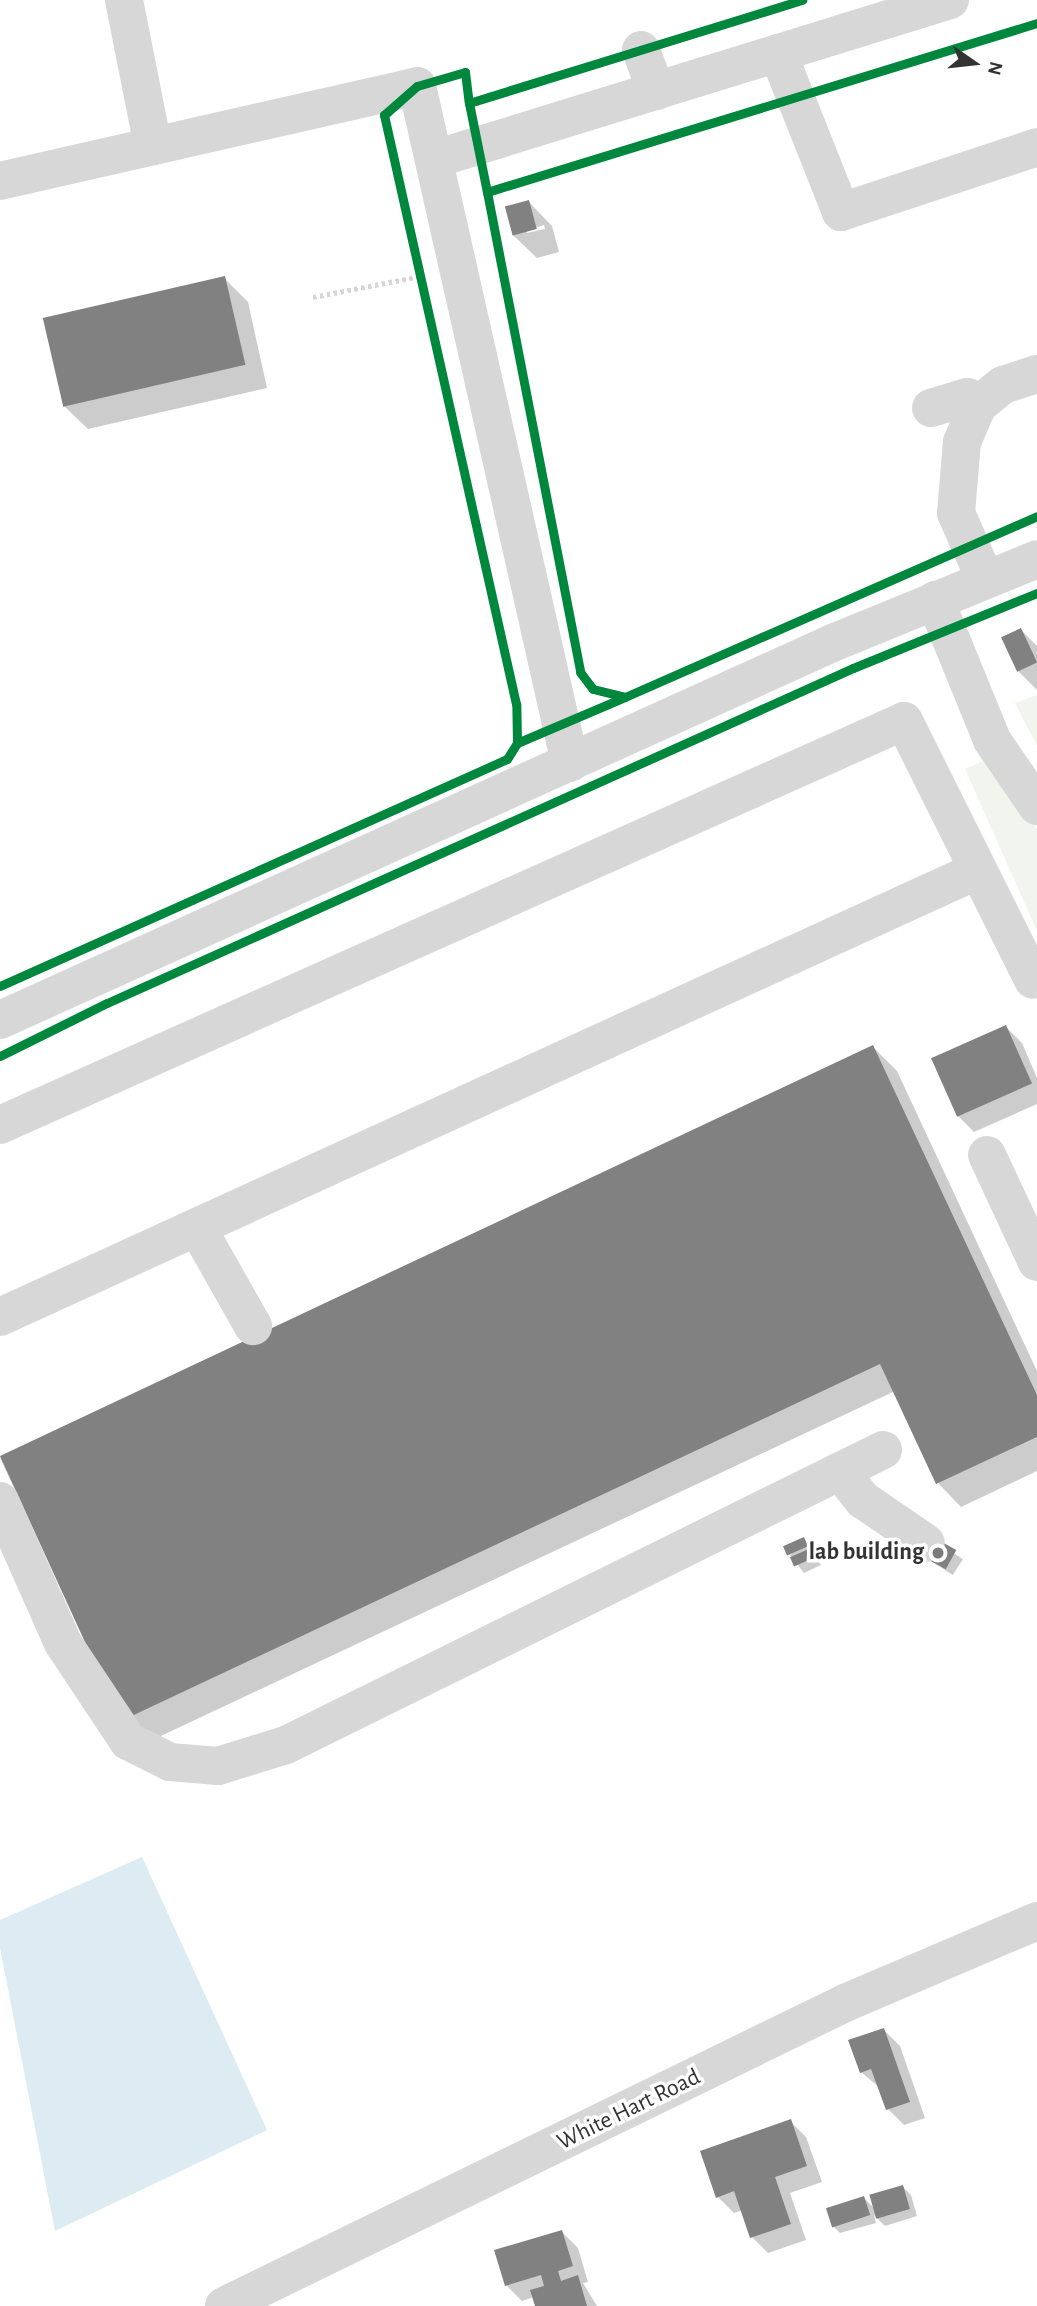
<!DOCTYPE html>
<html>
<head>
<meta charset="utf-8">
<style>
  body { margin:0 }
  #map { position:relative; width:1037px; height:2306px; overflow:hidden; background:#fff; font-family:"Alegreya Sans",sans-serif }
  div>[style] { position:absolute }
  .green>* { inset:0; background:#f1f5ed }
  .water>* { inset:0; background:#ddebf3 }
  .shadow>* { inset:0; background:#0003; transform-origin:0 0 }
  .building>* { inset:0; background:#818181; transform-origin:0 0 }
  .path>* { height:4.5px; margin-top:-2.25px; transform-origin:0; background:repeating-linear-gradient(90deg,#d6d6d6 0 3.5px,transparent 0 7px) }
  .minor>* { height:38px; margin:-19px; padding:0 19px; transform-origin:19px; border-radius:19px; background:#d7d7d7 }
  .cycleway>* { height:9px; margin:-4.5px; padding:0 4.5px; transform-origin:4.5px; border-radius:4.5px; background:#00873e }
  .dots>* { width:19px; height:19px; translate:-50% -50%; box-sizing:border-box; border:4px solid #fff; border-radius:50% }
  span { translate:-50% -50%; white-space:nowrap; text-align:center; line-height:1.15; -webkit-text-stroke:7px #fff; paint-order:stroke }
  .poi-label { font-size:24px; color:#333; font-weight:700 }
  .right { translate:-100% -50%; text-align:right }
  .street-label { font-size:24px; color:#333 }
  .north { position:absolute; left:939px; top:28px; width:70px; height:70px; -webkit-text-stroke:5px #fff; paint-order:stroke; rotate:104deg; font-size:19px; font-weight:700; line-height:28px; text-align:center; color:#333 }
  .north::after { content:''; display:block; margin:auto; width:24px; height:32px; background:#333; clip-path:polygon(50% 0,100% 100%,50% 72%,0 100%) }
</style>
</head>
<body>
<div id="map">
  <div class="green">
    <div style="clip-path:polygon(1037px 695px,1037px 746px,1015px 703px)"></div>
    <div style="clip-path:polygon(987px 759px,1003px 787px,1037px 828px,1037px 931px,965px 769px)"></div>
  </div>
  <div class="water">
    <div style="clip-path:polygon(142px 1857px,267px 2130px,55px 2231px,0 1948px,0 1920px)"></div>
  </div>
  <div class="shadow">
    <div style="clip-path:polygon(evenodd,529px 202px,552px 226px,559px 252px,537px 258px,513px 235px,529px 202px,544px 225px,545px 229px,527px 233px,527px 230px,544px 225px)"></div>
    <div style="clip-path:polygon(224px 278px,248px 302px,267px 388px,88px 429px,64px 406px)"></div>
    <div style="clip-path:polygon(1021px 630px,1037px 646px,1037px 690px,1018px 671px)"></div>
    <div style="clip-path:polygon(1006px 1027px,1022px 1043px,1037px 1078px,1037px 1104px,974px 1132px,958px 1116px)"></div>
    <div style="clip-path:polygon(873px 1047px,897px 1071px,1037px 1371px,1037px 1471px,961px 1507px,938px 1483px,895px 1391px,146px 1743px,123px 1720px,0 1458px)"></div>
    <div style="left:932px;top:1539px;width:37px;height:19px;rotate:33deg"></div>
    <div style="clip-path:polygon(804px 1540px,821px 1565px,804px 1573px,790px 1555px)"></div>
    <div style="clip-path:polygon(884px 2030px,900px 2046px,925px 2118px,904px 2125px,888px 2109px,880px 2088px,861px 2072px)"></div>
    <div style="clip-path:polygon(790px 2121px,806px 2137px,822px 2182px,790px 2193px,806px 2240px,768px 2253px,752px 2237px,743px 2210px,734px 2213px,718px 2197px)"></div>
    <div style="clip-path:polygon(903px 2187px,911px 2195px,917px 2216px,885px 2226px,874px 2215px,876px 2223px,840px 2233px,832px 2225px,864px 2198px,875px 2209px)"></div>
    <div style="clip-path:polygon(562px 2232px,578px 2248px,588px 2282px,583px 2283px,597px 2306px,536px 2306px,534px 2297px,522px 2301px,506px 2285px)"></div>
  </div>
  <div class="building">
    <div style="left:529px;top:200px;width:30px;height:25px;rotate:75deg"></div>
    <div style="left:225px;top:276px;width:91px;height:187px;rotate:77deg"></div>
    <div style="left:1021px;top:628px;width:38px;height:22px;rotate:65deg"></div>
    <div style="left:1006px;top:1025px;width:64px;height:82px;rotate:66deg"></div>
    <div style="clip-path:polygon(873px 1045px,1037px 1395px,1037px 1437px,936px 1484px,880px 1364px,121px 1721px,0 1456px)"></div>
    <div style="left:931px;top:1536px;width:29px;height:22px;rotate:29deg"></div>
    <div style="left:804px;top:1537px;width:10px;height:23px;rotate:66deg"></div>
    <div style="left:811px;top:1548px;width:10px;height:23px;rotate:66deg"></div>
    <div style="clip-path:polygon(884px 2028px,910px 2102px,886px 2110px,871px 2069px,860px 2073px,848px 2040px)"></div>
    <div style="clip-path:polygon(791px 2119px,807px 2166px,775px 2177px,791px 2224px,750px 2238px,734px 2191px,716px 2198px,700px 2151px)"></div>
    <div style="left:903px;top:2185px;width:25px;height:35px;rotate:74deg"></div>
    <div style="left:864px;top:2196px;width:20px;height:40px;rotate:72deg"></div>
    <div style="clip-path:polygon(562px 2230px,573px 2266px,558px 2271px,561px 2281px,578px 2275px,587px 2306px,535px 2306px,530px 2290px,544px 2286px,541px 2275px,505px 2286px,494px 2250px)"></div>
  </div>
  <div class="path">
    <div style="left:313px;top:297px;width:110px;rotate:-11deg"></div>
  </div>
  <div class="minor">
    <div style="left:124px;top:0;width:149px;rotate:78.8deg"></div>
    <div style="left:641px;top:50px;width:44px;rotate:69.9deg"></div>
    <div style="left:778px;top:53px;width:171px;rotate:68.4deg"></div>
    <div style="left:841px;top:212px;width:206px;rotate:-18.3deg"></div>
    <div style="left:435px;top:159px;width:539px;rotate:-17.16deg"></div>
    <div style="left:0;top:181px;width:428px;rotate:-12.8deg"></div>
    <div style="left:417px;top:86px;width:694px;rotate:77.27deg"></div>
    <div style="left:931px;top:408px;width:38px;rotate:-17deg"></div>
    <div style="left:967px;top:397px;width:14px;rotate:36deg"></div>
    <div style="left:985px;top:579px;width:72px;rotate:-113.7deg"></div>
    <div style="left:956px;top:513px;width:71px;rotate:-85.2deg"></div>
    <div style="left:962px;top:442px;width:40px;rotate:-66.6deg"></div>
    <div style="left:978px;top:405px;width:32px;rotate:-39deg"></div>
    <div style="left:1003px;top:385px;width:36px;rotate:-18deg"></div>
    <div style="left:935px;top:600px;width:151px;rotate:67.8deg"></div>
    <div style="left:992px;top:740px;width:80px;rotate:55.7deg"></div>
    <div style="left:0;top:1020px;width:917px;rotate:-24.36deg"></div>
    <div style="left:835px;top:642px;width:218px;rotate:-22.3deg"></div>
    <div style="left:0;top:1125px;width:990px;rotate:-24.08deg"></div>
    <div style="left:904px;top:721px;width:289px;rotate:63.5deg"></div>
    <div style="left:987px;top:1155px;width:118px;rotate:65deg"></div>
    <div style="left:197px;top:1227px;width:114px;rotate:60.5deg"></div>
    <div style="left:0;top:1317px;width:1075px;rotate:-24.56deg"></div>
    <div style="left:840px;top:1471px;width:37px;rotate:52deg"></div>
    <div style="left:863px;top:1500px;width:76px;rotate:34.3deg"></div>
    <div style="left:0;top:1501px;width:155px;rotate:66.1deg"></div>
    <div style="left:63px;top:1643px;width:118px;rotate:56.4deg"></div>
    <div style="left:128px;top:1741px;width:47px;rotate:26.6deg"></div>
    <div style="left:170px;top:1762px;width:48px;rotate:4.8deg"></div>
    <div style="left:218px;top:1766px;width:71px;rotate:-17.2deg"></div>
    <div style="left:286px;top:1745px;width:666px;rotate:-26.3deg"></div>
    <div style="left:224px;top:2306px;width:691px;rotate:-26.01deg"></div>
    <div style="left:845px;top:2003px;width:209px;rotate:-23.1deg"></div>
  </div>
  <div class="cycleway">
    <div style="left:1037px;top:23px;width:575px;rotate:162.92deg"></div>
    <div style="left:487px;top:192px;width:489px;rotate:79deg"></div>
    <div style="left:580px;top:672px;width:21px;rotate:53deg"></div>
    <div style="left:593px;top:689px;width:33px;rotate:14deg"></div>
    <div style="left:625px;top:697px;width:450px;rotate:-23.7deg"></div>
    <div style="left:469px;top:103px;width:91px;rotate:78.6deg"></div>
    <div style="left:517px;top:743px;width:117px;rotate:-23.1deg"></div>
    <div style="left:0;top:986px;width:555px;rotate:-24.12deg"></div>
    <div style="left:507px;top:759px;width:19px;rotate:-58deg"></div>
    <div style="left:517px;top:743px;width:39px;rotate:-91deg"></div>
    <div style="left:516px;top:704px;width:604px;rotate:-102.63deg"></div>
    <div style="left:384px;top:115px;width:44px;rotate:-41.3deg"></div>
    <div style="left:417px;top:86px;width:50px;rotate:-16.3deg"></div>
    <div style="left:465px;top:72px;width:31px;rotate:83deg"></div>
    <div style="left:469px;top:103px;width:349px;rotate:-17.2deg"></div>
    <div style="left:0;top:1056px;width:119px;rotate:-26.4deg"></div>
    <div style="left:107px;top:1003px;width:818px;rotate:-24.18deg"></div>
    <div style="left:853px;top:668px;width:199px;rotate:-22.2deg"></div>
  </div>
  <div class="dots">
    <div style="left:938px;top:1553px;background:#7a7a7a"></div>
  </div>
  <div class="poi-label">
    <span class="right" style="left:924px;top:1553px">lab building</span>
  </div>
  <div class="street-label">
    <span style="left:629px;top:2110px;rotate:-26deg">White Hart Road</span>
  </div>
  <div class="north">N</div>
</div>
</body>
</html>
